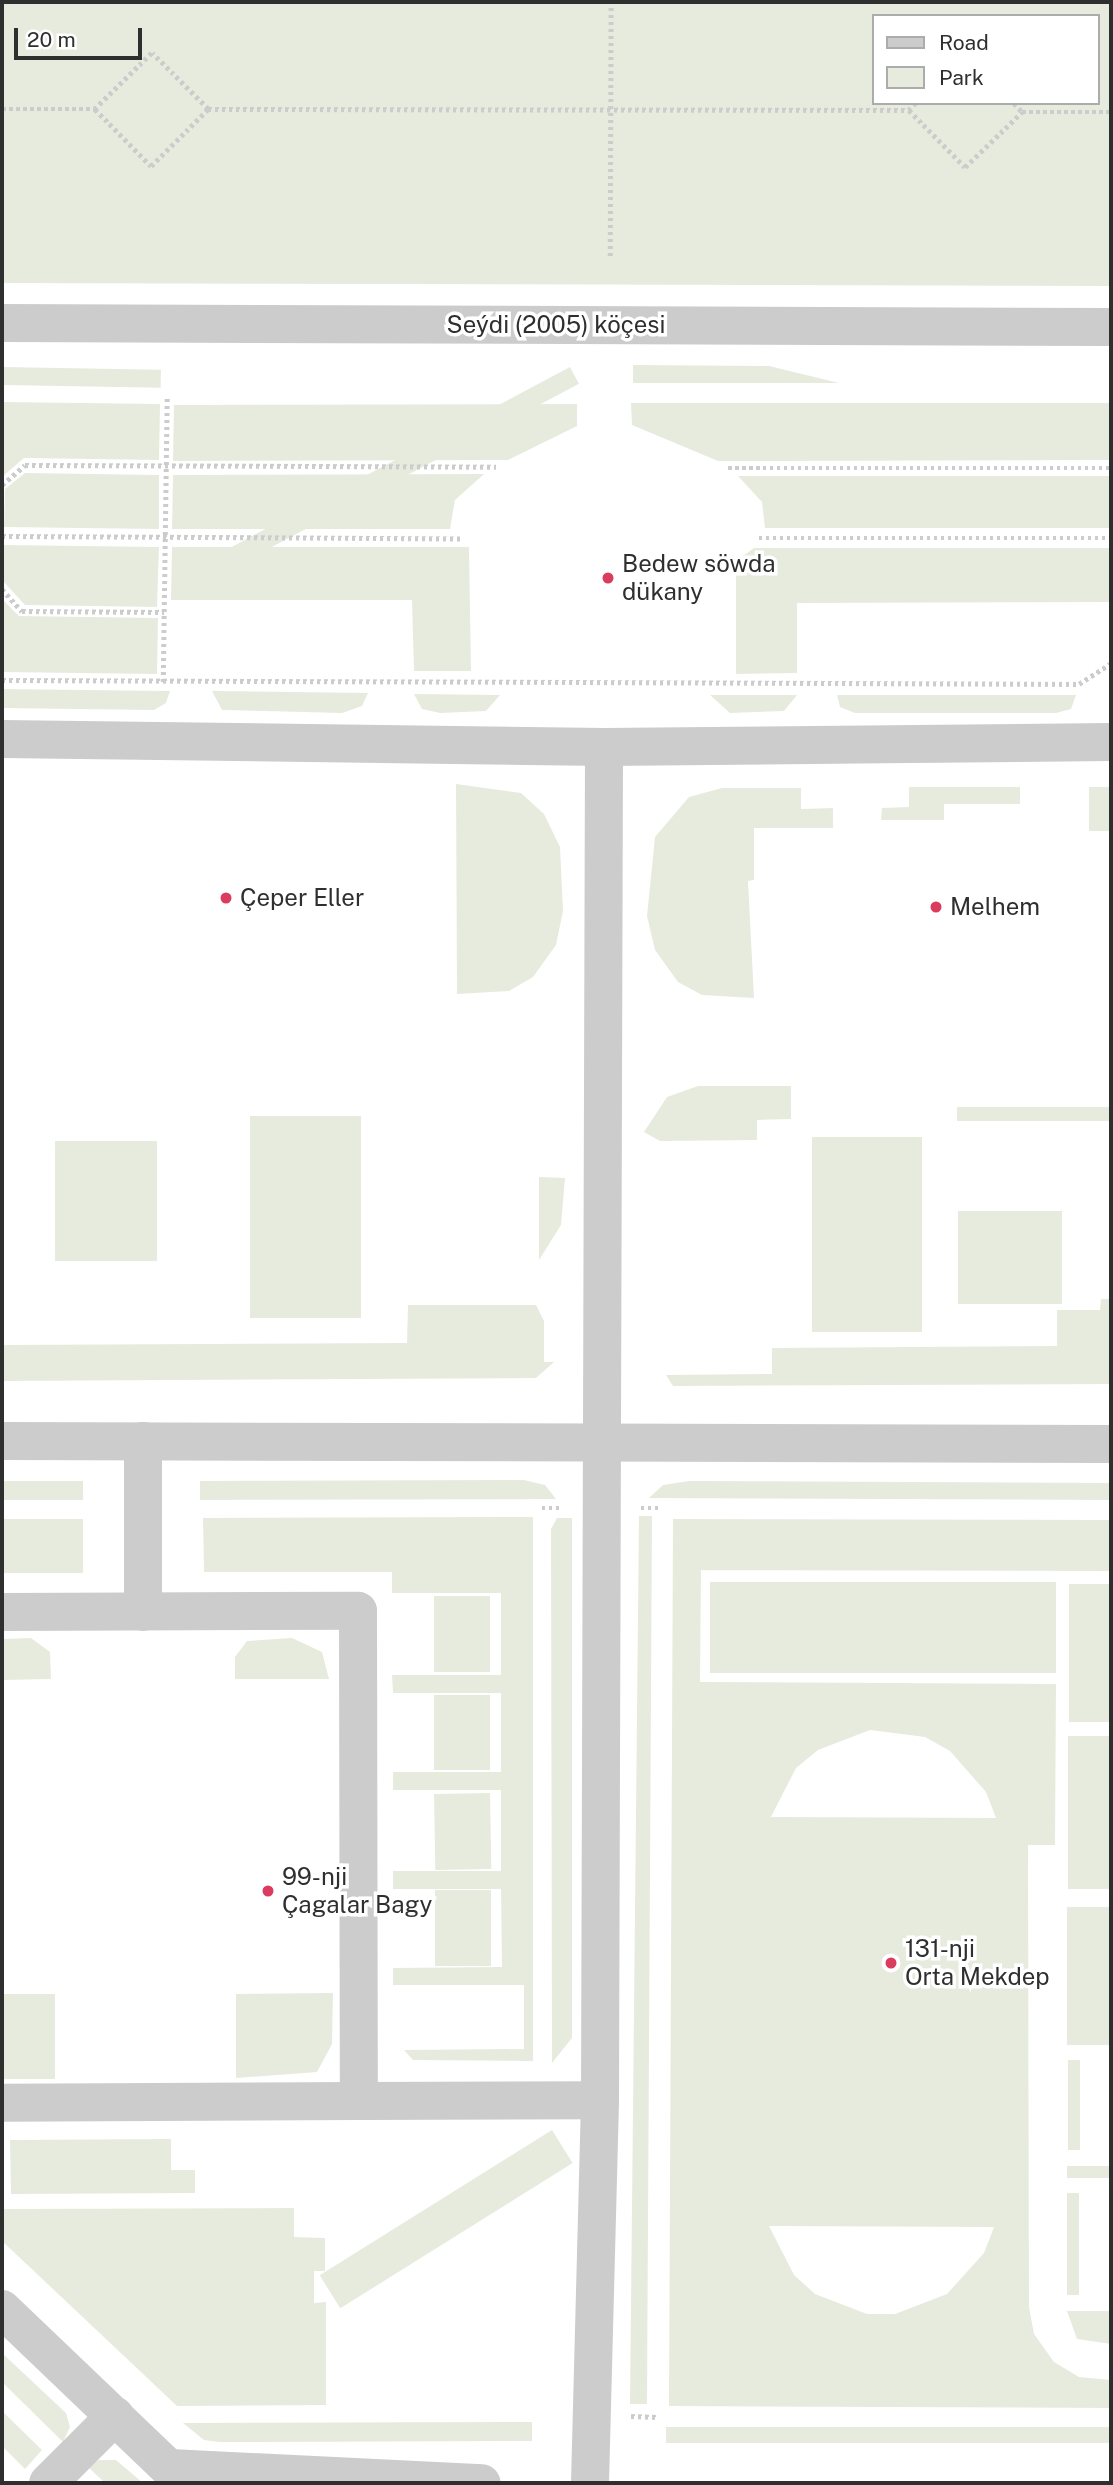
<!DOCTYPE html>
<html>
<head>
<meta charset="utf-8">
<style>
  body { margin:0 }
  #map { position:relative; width:1113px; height:2485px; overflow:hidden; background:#fff; font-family:"Public Sans",sans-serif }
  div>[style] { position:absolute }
  .green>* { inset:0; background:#e7ebde; transform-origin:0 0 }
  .path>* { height:4.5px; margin-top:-2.25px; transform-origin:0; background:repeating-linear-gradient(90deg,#ccc 0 3.5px,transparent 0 7px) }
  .minor>* { height:38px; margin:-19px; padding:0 19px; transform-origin:19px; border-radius:19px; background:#ccc }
  .dots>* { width:19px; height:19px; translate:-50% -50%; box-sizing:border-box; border:4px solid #fff; border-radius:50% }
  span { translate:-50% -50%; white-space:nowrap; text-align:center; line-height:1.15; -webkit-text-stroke:7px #fff; paint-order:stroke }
  .street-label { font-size:24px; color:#2f2f2f }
  .poi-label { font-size:24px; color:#2f2f2f }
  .left { translate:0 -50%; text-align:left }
  .frame { position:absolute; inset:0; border:4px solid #2f2f2f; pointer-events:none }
  .legend { position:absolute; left:872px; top:14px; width:228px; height:91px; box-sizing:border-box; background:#fff; border:2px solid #acacac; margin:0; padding:9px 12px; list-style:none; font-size:21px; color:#2f2f2f }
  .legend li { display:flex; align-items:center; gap:14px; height:35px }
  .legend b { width:35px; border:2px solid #acacac }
  .scale { position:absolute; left:14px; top:28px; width:128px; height:32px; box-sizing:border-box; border:4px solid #2f2f2f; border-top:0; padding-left:9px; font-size:21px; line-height:24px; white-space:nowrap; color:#2f2f2f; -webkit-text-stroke:5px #fff; paint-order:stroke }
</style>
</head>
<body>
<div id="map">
  <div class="green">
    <div style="clip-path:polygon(evenodd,2px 2px,1111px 2px,1111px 286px,2px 283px,2px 2px,873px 16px,1097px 16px,1097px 103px,873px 103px,873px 16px)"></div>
    <div style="clip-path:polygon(633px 365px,769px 366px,839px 383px,633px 383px)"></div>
    <div style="left:2px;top:367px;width:159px;height:18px;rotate:1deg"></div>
    <div style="left:570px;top:367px;width:19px;height:396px;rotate:62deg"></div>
    <div style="clip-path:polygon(2px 402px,160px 404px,159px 460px,24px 458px,2px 477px)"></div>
    <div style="clip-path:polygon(631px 403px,1111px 403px,1111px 460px,718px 461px,632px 425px)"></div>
    <div style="clip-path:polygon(577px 404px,577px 426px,508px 460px,173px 461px,174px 405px)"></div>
    <div style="clip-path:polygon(25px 473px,159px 475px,159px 529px,4px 527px,5px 489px)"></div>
    <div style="clip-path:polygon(484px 474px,455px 500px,450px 529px,172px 529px,173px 475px)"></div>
    <div style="clip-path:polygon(738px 476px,1111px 476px,1111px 528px,765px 528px,762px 502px)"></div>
    <div style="clip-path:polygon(4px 545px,159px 547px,157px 607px,25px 605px,3px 581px)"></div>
    <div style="clip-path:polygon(172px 547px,469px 547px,471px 671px,414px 671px,412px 600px,171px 600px)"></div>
    <div style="clip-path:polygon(754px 548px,1111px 548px,1111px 602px,797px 603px,797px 673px,736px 674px,736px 561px)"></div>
    <div style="clip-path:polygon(2px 599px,19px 616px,158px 618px,157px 674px,2px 672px)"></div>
    <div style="clip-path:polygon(2px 689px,170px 691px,166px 703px,154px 710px,2px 708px)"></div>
    <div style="clip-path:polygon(212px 691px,368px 693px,362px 706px,342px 713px,222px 710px)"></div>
    <div style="clip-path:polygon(414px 694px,500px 695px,486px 711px,440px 713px,422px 709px)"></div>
    <div style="clip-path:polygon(710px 695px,797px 695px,784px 711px,730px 713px)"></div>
    <div style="clip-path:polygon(837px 695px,1076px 695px,1071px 709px,1056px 713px,855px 713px,840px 707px)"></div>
    <div style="clip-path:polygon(456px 784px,521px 793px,544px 814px,560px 847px,563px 911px,556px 945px,533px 977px,509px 991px,457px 994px)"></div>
    <div style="clip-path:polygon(909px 787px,1020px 787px,1020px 804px,944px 804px,944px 820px,881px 820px,882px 808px,909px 807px)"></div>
    <div style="left:1089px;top:787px;width:22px;height:44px"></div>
    <div style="clip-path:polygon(722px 788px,801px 788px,801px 809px,833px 808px,833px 828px,754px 828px,754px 880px,748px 881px,754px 998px,702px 995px,678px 982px,655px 950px,647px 916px,655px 837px,689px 797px)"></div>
    <div style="clip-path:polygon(698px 1086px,791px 1086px,791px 1119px,757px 1120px,757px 1140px,660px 1141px,644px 1132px,667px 1097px)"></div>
    <div style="left:1111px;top:1107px;width:14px;height:154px;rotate:90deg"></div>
    <div style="left:250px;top:1116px;width:111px;height:202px"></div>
    <div style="left:812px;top:1137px;width:110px;height:195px"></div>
    <div style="left:157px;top:1141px;width:120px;height:102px;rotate:90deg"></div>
    <div style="clip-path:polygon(539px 1177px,565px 1178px,561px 1225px,539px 1260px)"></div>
    <div style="left:1062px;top:1211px;width:93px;height:104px;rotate:90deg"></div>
    <div style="clip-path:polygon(1101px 1299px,1111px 1299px,1111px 1384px,673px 1386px,666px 1375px,772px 1374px,772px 1348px,1057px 1346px,1057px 1310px,1100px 1310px)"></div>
    <div style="clip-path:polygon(408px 1305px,536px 1305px,544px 1321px,544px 1362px,554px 1362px,536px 1378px,2px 1381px,2px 1345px,407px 1343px)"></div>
    <div style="clip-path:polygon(524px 1480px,545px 1485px,556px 1499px,200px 1500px,200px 1481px)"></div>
    <div style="left:83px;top:1481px;width:19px;height:81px;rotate:90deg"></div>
    <div style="clip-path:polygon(689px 1481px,1111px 1483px,1111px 1500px,649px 1498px,663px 1485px)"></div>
    <div style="clip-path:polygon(639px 1516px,652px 1516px,647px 2404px,630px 2404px)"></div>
    <div style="clip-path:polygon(533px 1517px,533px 2061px,413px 2060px,404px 2050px,524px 2049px,524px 1985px,393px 1985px,393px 1968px,502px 1967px,501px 1889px,393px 1889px,393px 1871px,501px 1871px,501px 1790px,393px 1790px,393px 1772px,501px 1772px,501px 1693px,393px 1693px,392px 1675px,501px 1675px,501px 1593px,392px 1593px,392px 1572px,204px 1572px,203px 1518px)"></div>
    <div style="clip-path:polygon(557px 1518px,572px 1518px,572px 2038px,552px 2063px,551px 1529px)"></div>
    <div style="left:2px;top:1519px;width:81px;height:54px"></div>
    <div style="clip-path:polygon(evenodd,673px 1519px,1111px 1520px,1111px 1571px,701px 1570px,700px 1682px,1056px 1684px,1055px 1845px,1028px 1845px,1029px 2307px,1034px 2334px,1054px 2362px,1079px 2377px,1111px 2380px,1111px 2408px,669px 2406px,673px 1519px,870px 1730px,925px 1737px,950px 1751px,986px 1792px,996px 1818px,771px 1817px,796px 1768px,818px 1750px,870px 1730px,673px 1519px,769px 2226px,993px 2227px,994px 2227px,984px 2253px,947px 2294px,895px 2314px,867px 2314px,815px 2294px,794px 2275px,769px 2226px)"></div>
    <div style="left:710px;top:1582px;width:346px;height:91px"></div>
    <div style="left:1069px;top:1584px;width:42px;height:138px"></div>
    <div style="left:490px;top:1596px;width:76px;height:56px;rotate:90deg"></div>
    <div style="clip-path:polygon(31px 1638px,50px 1652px,51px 1679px,2px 1680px,2px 1639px)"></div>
    <div style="clip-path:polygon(292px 1638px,322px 1652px,329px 1679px,235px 1679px,235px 1657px,247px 1641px)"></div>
    <div style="left:434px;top:1695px;width:56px;height:75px"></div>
    <div style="left:1068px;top:1736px;width:43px;height:153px"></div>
    <div style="left:490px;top:1793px;width:76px;height:56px;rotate:89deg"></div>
    <div style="left:435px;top:1890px;width:56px;height:76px"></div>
    <div style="left:1067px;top:1907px;width:44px;height:138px"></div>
    <div style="clip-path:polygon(333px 1993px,332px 2044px,317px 2072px,236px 2078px,236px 1994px)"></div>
    <div style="left:2px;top:1994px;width:53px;height:85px"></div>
    <div style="left:1068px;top:2060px;width:12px;height:90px"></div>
    <div style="left:552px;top:2130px;width:39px;height:274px;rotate:58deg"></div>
    <div style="clip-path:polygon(171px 2139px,171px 2170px,195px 2170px,195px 2193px,11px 2194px,10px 2140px)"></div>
    <div style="left:1067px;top:2166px;width:44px;height:12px"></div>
    <div style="left:1067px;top:2193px;width:12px;height:102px"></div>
    <div style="clip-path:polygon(294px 2208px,294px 2237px,325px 2238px,325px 2271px,314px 2271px,314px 2303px,326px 2302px,326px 2405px,177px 2406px,2px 2241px,2px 2209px)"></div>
    <div style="clip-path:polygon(1067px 2311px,1111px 2311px,1111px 2344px,1077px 2339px)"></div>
    <div style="clip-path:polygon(2px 2353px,66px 2413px,70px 2427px,63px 2442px,2px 2382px)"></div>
    <div style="clip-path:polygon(2px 2411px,42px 2450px,25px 2469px,2px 2446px)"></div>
    <div style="clip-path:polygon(532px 2422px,532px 2441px,219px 2442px,204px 2440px,183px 2423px)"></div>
    <div style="left:666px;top:2427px;width:445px;height:16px"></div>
    <div style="clip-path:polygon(99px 2460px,116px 2460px,143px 2483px,105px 2483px,88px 2467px)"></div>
  </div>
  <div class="path">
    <div style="left:916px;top:103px;width:10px;rotate:135deg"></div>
    <div style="left:909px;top:110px;width:80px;rotate:45.5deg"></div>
    <div style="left:965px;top:167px;width:79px;rotate:-44deg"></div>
    <div style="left:1022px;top:112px;width:89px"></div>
    <div style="left:1014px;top:103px;width:12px;rotate:48deg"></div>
    <div style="left:2px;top:109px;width:93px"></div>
    <div style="left:208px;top:109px;width:79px;rotate:-135deg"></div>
    <div style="left:152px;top:53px;width:80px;rotate:135.5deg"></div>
    <div style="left:95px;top:109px;width:80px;rotate:45.5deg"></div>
    <div style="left:151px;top:166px;width:81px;rotate:-45deg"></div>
    <div style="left:208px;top:109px;width:701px;rotate:0.08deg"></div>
    <div style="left:610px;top:256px;width:254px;rotate:-89.8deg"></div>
    <div style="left:728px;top:468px;width:383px"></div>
    <div style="left:2px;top:485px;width:30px;rotate:-41deg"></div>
    <div style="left:25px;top:465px;width:471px;rotate:0.2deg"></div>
    <div style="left:2px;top:536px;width:458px;rotate:0.3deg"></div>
    <div style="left:759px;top:538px;width:352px"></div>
    <div style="left:2px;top:589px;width:30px;rotate:48deg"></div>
    <div style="left:22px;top:611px;width:142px;rotate:0.4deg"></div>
    <div style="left:2px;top:680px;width:1077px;rotate:0.21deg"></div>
    <div style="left:1079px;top:684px;width:38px;rotate:-33deg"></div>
    <div style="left:163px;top:682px;width:287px;rotate:-89.2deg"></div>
    <div style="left:542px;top:1508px;width:20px"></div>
    <div style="left:641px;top:1508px;width:21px"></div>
    <div style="left:631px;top:2416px;width:27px;rotate:2deg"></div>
  </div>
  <div class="minor">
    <div style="left:2px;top:323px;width:1109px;rotate:0.21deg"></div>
    <div style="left:2px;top:739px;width:602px;rotate:0.76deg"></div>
    <div style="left:604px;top:747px;width:507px;rotate:-0.57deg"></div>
    <div style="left:2px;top:1441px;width:1109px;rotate:0.15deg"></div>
    <div style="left:2px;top:1612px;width:356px;rotate:-0.2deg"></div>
    <div style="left:358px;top:1611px;width:490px;rotate:89.9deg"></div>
    <div style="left:359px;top:2101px;width:357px;rotate:179.7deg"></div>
    <div style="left:143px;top:1612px;width:171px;rotate:-90deg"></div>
    <div style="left:359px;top:2101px;width:241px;rotate:-0.2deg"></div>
    <div style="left:2px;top:2309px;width:252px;rotate:43.7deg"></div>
    <div style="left:170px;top:2468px;width:312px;rotate:2.8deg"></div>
    <div style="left:48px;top:2483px;width:95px;rotate:-45deg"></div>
    <div style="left:590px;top:2483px;width:383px;rotate:-88.5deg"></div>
    <div style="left:600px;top:2100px;width:1353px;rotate:-89.83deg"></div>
  </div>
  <div class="dots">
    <div style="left:608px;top:578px;background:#db3c5d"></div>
    <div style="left:226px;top:898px;background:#db3c5d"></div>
    <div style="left:936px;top:907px;background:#db3c5d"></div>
    <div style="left:268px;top:1891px;background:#db3c5d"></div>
    <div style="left:891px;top:1963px;background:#db3c5d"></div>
  </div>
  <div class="street-label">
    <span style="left:556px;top:325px">Seýdi (2005) köçesi</span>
  </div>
  <div class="poi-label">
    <span class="left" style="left:622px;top:578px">Bedew söwda<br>dükany</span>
    <span class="left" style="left:240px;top:898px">Çeper Eller</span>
    <span class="left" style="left:950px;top:907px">Melhem</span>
    <span class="left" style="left:282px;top:1891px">99-nji<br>Çagalar Bagy</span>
    <span class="left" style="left:905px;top:1963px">131-nji<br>Orta Mekdep</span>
  </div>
  <div class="frame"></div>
  <ul class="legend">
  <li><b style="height:9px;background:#ccc"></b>Road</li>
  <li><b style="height:19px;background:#e7ebde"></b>Park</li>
  </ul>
  <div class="scale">20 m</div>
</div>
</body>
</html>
